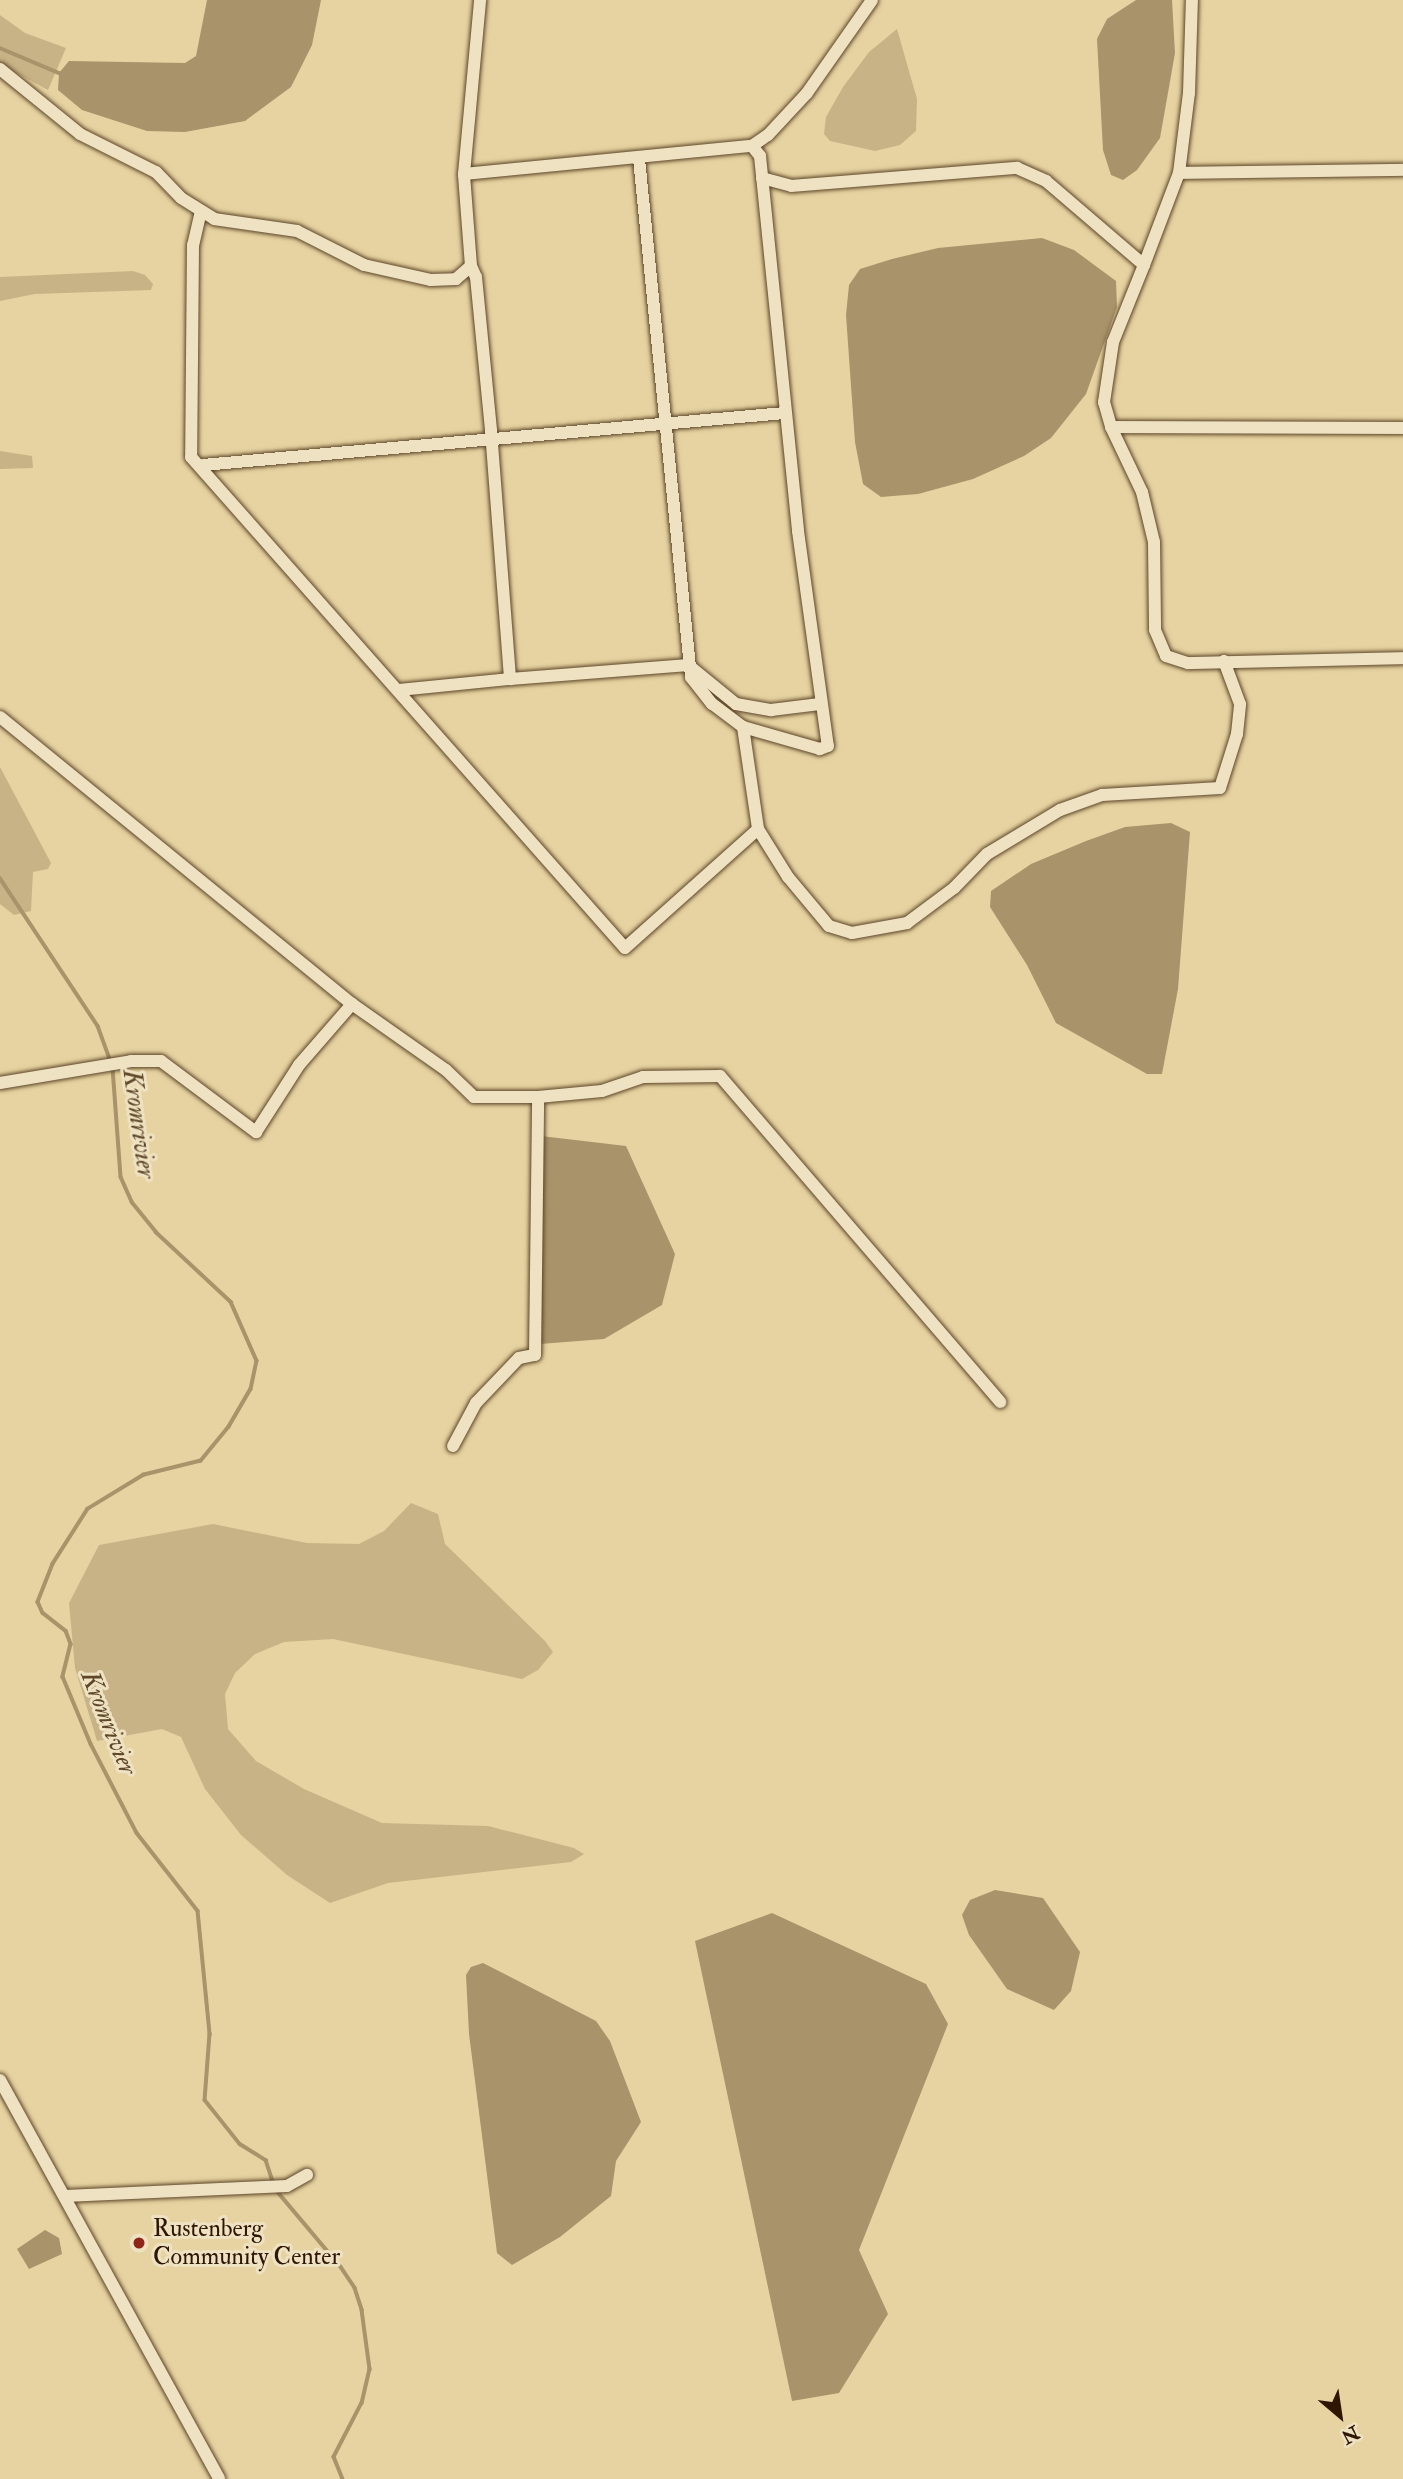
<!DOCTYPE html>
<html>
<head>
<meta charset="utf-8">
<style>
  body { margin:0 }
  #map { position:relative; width:1403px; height:2479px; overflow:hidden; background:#e7d3a1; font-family:"IM FELL Double Pica",serif }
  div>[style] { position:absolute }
  .green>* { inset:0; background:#c8b386 }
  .water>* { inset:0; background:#a8936a }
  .stream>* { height:3.5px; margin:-1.75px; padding:0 1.75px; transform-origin:1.75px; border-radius:1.75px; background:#a8936a }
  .roads { filter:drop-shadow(0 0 2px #5c4528) drop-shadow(0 0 2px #5c4528) }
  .minor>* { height:12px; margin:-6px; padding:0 6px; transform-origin:6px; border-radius:6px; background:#efe2c2 }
  .dots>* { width:19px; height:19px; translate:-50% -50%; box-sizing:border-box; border:4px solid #efe2c2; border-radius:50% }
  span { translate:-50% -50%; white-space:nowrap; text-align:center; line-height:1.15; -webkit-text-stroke:6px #efe2c2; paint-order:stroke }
  .poi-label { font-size:24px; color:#2e1600 }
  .left { translate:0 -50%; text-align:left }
  .water-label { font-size:26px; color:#5f482a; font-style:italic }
  .north { position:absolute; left:1305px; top:2381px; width:70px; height:70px; -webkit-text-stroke:5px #efe2c2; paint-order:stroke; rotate:151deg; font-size:19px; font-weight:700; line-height:28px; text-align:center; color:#2e1600 }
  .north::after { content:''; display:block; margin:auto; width:24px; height:32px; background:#2e1600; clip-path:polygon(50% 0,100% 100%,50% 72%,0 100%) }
</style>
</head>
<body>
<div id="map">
  <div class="green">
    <div style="clip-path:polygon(0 15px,25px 33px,66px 48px,48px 90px,0 64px)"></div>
    <div style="clip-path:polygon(897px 29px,917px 99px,916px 131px,900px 145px,875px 151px,830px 141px,824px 134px,826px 117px,843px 87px,869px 52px)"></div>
    <div style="clip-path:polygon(133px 271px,145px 275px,153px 284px,151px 290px,35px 294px,0 301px,0 277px)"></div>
    <div style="clip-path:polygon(0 451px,32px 456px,33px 468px,0 469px)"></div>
    <div style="clip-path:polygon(0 767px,51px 863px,48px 869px,33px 872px,31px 911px,14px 915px,0 904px)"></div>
    <div style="clip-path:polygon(411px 1503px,438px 1514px,445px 1544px,545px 1641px,553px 1652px,538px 1670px,522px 1679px,333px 1639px,284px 1642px,255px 1654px,235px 1673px,225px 1694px,228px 1729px,256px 1761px,304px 1789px,382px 1823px,488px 1826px,574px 1848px,584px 1854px,571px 1862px,388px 1883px,330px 1903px,287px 1875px,241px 1835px,205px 1789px,181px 1737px,162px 1729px,97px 1741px,75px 1668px,69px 1603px,99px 1545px,213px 1524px,307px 1543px,359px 1544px,384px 1531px)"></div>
  </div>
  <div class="water">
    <div style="clip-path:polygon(207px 0,321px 0,312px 45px,291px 87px,245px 121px,185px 132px,147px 131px,82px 110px,58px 90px,59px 73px,69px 61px,185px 63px,196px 56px)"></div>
    <div style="clip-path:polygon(1136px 0,1172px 0,1175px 53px,1160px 138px,1137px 170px,1123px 180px,1111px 175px,1103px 150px,1097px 39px,1107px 19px)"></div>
    <div style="clip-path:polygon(1042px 238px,1074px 250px,1116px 281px,1117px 307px,1086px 394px,1051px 438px,1024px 456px,973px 479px,918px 494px,881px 497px,863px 484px,855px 442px,846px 315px,849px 285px,860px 269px,892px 259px,938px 248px)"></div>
    <div style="clip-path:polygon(1171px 823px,1190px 832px,1178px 989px,1162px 1074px,1147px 1074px,1056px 1023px,1027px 965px,990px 907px,991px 891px,1031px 864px,1086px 841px,1125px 827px)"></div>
    <div style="clip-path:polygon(541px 1136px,626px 1146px,675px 1254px,662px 1305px,604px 1339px,540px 1344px)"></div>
    <div style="clip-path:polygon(995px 1890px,1043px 1898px,1080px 1952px,1071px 1991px,1054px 2010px,1007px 1989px,969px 1935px,962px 1915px,970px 1900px)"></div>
    <div style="clip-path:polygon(772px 1913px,926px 1984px,948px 2024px,859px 2250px,888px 2314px,839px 2393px,792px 2401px,695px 1941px)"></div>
    <div style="clip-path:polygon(483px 1963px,596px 2021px,610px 2041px,641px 2122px,616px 2161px,611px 2196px,560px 2237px,512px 2265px,497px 2253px,469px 2034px,466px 1975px,471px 1967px)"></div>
    <div style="clip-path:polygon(45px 2230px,59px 2238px,62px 2254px,29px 2269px,17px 2249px)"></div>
  </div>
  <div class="stream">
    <div style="left:0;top:48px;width:64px;rotate:23deg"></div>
    <div style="left:0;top:878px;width:178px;rotate:56.5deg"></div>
    <div style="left:98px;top:1026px;width:37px;rotate:70deg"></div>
    <div style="left:113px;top:1068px;width:109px;rotate:85.8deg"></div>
    <div style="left:121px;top:1177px;width:27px;rotate:66deg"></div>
    <div style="left:132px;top:1202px;width:38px;rotate:51deg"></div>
    <div style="left:156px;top:1232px;width:103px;rotate:43deg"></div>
    <div style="left:231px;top:1302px;width:64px;rotate:66.2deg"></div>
    <div style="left:257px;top:1361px;width:29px;rotate:102deg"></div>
    <div style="left:251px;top:1389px;width:44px;rotate:120.1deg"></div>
    <div style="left:229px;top:1427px;width:44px;rotate:129.5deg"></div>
    <div style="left:201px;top:1461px;width:59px;rotate:166.2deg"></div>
    <div style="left:144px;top:1475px;width:66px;rotate:148.7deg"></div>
    <div style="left:88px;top:1509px;width:65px;rotate:122.5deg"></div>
    <div style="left:53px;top:1564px;width:41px;rotate:111.5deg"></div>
    <div style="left:38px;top:1602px;width:12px;rotate:66deg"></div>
    <div style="left:43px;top:1613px;width:29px;rotate:38deg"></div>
    <div style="left:66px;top:1631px;width:14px;rotate:69deg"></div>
    <div style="left:71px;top:1644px;width:34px;rotate:104deg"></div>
    <div style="left:63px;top:1677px;width:73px;rotate:67.3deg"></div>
    <div style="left:91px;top:1744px;width:100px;rotate:62.7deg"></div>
    <div style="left:137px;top:1833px;width:99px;rotate:52deg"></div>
    <div style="left:198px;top:1911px;width:124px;rotate:84.4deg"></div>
    <div style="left:210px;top:2034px;width:66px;rotate:94.3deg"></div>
    <div style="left:205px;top:2100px;width:56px;rotate:51.5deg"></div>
    <div style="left:240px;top:2144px;width:31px;rotate:32deg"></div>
    <div style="left:266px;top:2160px;width:23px;rotate:72deg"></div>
    <div style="left:277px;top:2191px;width:99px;rotate:49.9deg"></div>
    <div style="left:341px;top:2267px;width:25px;rotate:56deg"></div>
    <div style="left:355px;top:2288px;width:23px;rotate:72deg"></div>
    <div style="left:362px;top:2310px;width:60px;rotate:82.3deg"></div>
    <div style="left:370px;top:2369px;width:35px;rotate:103deg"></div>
    <div style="left:362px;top:2403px;width:61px;rotate:117.4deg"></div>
    <div style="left:334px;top:2457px;width:24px;rotate:68deg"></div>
  </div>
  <div class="roads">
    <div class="minor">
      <div style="left:0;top:69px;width:103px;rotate:39.1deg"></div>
      <div style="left:80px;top:134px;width:85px;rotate:26.6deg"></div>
      <div style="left:156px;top:172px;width:36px;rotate:46deg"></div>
      <div style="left:181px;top:198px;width:39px;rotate:32deg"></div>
      <div style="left:214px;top:219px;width:84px;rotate:8.2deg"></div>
      <div style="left:297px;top:231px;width:75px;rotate:26.9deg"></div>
      <div style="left:364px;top:265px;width:69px;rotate:12.6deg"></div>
      <div style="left:431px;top:280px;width:25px;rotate:-2deg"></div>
      <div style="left:456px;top:279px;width:20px;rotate:-41deg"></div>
      <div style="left:471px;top:266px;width:92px;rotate:-94.4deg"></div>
      <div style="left:464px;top:174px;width:289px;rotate:-5.6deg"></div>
      <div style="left:752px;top:146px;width:13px;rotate:51deg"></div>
      <div style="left:760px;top:156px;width:377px;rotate:84.2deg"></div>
      <div style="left:798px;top:531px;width:217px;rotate:82.1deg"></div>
      <div style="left:828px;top:746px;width:9px;rotate:159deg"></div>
      <div style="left:820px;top:749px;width:80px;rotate:-164.1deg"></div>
      <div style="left:743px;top:727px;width:39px;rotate:-143deg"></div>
      <div style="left:712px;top:704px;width:34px;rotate:-128deg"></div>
      <div style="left:691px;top:677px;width:521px;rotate:-95.73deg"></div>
      <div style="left:752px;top:146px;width:19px;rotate:-35deg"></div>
      <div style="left:768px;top:135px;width:57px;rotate:-47.1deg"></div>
      <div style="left:807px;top:93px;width:113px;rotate:-55deg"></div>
      <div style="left:1179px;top:173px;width:81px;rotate:-82.9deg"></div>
      <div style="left:1189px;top:93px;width:93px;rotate:-88.2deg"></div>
      <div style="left:464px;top:174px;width:175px;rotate:-84.7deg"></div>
      <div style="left:762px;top:178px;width:30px;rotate:15deg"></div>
      <div style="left:791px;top:186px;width:227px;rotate:-4.6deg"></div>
      <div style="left:1017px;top:168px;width:32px;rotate:24deg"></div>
      <div style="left:1046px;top:181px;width:129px;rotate:40.6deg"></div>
      <div style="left:1144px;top:265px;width:98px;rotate:-69.2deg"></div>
      <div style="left:1179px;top:173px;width:224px;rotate:-0.8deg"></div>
      <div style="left:201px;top:211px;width:35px;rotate:103deg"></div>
      <div style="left:193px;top:245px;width:212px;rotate:90.5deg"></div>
      <div style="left:191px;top:457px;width:655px;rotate:48.53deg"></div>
      <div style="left:625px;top:948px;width:178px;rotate:-41.8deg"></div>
      <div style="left:758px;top:829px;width:57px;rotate:58deg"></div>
      <div style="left:788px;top:877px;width:64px;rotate:50.1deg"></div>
      <div style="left:829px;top:926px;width:24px;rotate:17deg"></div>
      <div style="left:852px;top:933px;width:56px;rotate:-10.3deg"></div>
      <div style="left:907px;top:923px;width:59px;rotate:-36.7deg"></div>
      <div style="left:954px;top:888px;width:47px;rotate:-45.9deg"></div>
      <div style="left:987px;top:854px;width:85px;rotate:-31.1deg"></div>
      <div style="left:1060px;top:810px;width:45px;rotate:-19.7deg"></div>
      <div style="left:1102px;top:795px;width:118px;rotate:-3.4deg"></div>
      <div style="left:1220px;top:788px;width:57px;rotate:-72.5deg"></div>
      <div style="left:1237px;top:734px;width:30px;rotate:-84deg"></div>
      <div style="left:1240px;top:704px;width:46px;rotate:-110.4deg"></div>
      <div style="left:1144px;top:265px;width:83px;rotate:111.9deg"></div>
      <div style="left:1113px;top:342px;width:61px;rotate:98.5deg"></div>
      <div style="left:1104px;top:402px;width:26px;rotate:74deg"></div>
      <div style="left:1111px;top:427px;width:72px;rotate:64.5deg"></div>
      <div style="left:1142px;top:492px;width:51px;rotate:76.5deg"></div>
      <div style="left:1154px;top:542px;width:88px;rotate:89.3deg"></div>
      <div style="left:1155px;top:630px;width:28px;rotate:67deg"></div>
      <div style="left:1166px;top:656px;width:23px;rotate:18deg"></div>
      <div style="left:1188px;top:663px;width:215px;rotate:-1.3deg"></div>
      <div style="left:471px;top:266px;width:12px;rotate:66deg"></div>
      <div style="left:476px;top:277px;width:155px;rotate:84.4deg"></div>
      <div style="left:491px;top:431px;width:249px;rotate:85.6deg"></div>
      <div style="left:510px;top:679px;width:179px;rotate:-4.5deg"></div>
      <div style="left:688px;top:665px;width:62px;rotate:39.1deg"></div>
      <div style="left:736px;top:704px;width:36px;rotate:10deg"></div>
      <div style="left:771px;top:710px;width:49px;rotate:-7deg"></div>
      <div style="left:1111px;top:427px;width:292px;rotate:0.2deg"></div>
      <div style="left:203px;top:465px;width:583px;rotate:-5.11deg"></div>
      <div style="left:399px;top:690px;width:112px;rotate:-5.7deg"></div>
      <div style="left:0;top:717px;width:454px;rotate:39.2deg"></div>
      <div style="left:743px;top:727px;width:103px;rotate:81.6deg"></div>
      <div style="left:0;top:1083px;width:133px;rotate:-9.5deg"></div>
      <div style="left:131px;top:1061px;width:30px"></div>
      <div style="left:161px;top:1061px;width:119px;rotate:36.8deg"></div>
      <div style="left:256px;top:1132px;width:80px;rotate:-57.3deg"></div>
      <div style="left:299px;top:1065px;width:81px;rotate:-49deg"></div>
      <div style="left:352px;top:1004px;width:115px;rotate:35.1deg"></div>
      <div style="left:446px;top:1070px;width:39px;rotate:44deg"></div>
      <div style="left:474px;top:1097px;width:64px"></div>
      <div style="left:453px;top:1446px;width:49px;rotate:-61.9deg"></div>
      <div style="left:476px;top:1403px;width:62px;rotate:-46.3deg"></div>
      <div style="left:519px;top:1358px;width:16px;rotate:-11deg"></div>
      <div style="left:535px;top:1355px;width:258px;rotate:-89.3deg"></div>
      <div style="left:538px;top:1097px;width:64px;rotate:-5.4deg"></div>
      <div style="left:602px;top:1091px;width:43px;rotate:-18.9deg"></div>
      <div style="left:643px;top:1077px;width:77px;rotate:-0.7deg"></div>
      <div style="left:720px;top:1076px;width:430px;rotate:49.3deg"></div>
      <div style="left:0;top:2080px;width:455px;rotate:61.2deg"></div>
      <div style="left:65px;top:2196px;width:222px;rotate:-2.6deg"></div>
      <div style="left:287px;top:2186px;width:23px;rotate:-29deg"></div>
    </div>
  </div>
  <div class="dots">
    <div style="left:139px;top:2243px;background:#8f2418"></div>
  </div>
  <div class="poi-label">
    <span class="left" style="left:153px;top:2243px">Rustenberg<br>Community Center</span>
  </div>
  <div class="water-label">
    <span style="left:138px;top:1124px;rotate:82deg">Kromrivier</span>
    <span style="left:108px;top:1723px;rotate:68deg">Kromrivier</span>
  </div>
  <div class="north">N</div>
</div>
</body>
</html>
